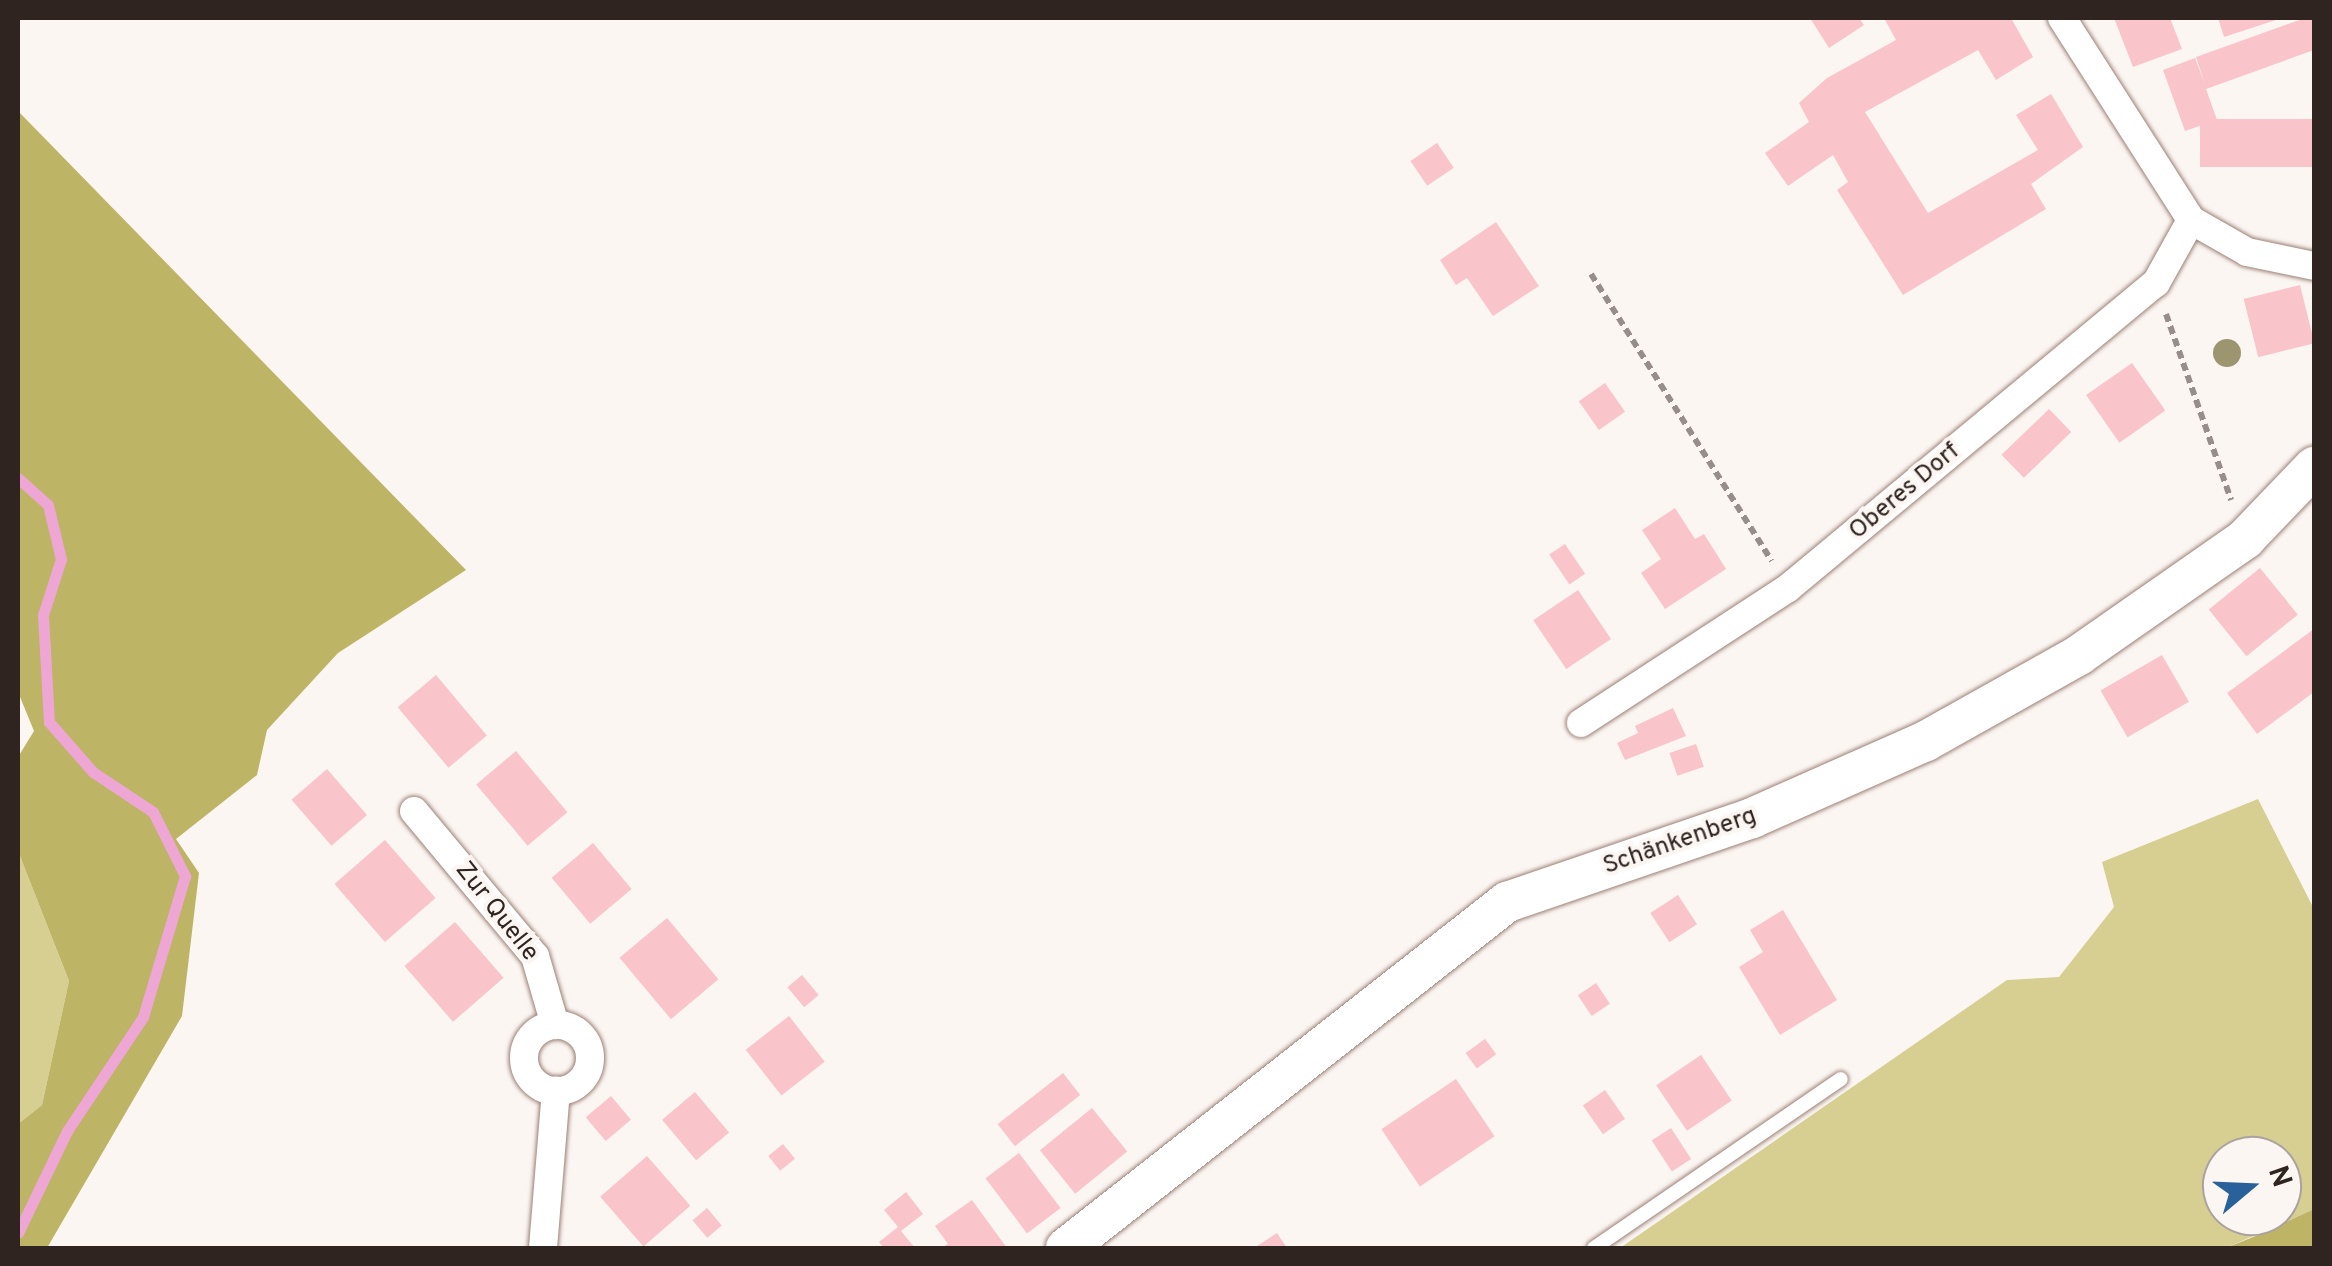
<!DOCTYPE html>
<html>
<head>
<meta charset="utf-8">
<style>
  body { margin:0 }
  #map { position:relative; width:2332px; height:1266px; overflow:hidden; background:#fcf6f3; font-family:Overpass,sans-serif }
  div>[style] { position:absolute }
  .green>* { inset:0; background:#d7cf91 }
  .forest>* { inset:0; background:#beb465 }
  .stream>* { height:11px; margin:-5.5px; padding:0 5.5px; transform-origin:5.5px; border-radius:5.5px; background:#eea7d4 }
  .building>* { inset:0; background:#f9c4ca; transform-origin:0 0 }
  .path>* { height:6px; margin-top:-3px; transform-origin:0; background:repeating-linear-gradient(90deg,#978e8b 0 8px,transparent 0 13px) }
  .roads { filter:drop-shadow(0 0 2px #9b8075) drop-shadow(0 0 2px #9b8075) }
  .lane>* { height:14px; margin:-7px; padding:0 7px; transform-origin:7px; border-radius:7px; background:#fff }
  .street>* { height:28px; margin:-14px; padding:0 14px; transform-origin:14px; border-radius:14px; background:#fff }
  .street>.ring { margin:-14px; padding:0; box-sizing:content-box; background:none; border:28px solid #fff; border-radius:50% }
  .secondary>* { height:40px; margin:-20px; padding:0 20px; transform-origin:20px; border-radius:20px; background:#fff }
  .trees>* { width:28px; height:28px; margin:-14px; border-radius:50%; background:#9c9570 }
  span { translate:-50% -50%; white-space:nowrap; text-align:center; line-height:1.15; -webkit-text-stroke:8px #fcf6f3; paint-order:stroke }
  .street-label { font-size:25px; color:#2f2420 }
  .frame { position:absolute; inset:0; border:20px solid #2f2420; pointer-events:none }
  .north { position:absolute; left:2202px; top:1136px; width:100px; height:100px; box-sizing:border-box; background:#fcf6f3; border:2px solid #aaa29f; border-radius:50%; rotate:71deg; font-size:28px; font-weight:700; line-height:40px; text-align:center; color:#2f2420 }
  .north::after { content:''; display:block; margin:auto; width:35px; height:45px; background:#29629a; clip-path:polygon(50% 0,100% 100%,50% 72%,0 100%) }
</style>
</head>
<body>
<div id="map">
  <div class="green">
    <div style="clip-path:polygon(evenodd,2258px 799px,2314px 909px,2314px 1209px,2226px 1248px,1620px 1248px,2007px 980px,2059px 977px,2114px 907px,2102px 862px,2258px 799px,2222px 1156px,2282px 1156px,2282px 1216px,2222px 1216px,2222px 1156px)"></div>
    <div style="clip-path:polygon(18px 851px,69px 981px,42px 1105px,18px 1124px)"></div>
  </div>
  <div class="forest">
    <div style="clip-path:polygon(18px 111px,466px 570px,338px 653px,267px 730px,257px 775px,176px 839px,199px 873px,182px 1016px,47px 1248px,18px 1248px,18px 1124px,42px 1105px,69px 981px,18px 851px,18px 757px,34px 731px,18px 692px)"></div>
    <div style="clip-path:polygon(2314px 1209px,2314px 1248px,2226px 1248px,2253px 1237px)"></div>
  </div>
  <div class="stream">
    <div style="left:18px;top:478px;width:40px;rotate:42deg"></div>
    <div style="left:48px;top:505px;width:56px;rotate:76.5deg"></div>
    <div style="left:61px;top:559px;width:59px;rotate:107.8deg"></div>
    <div style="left:43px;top:615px;width:107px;rotate:86.8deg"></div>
    <div style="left:49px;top:722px;width:67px;rotate:48.7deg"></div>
    <div style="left:93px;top:772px;width:72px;rotate:33.7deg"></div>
    <div style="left:153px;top:812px;width:72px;rotate:63.4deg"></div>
    <div style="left:185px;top:876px;width:147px;rotate:106.6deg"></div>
    <div style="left:143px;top:1017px;width:137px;rotate:123.7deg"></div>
    <div style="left:67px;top:1131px;width:113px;rotate:115.7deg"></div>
  </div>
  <div class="building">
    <div style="clip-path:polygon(1810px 18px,1859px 18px,1864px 25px,1829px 48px)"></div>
    <div style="clip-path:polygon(1884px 18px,2011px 18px,2033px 57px,1996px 80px,1978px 50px,1865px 112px,1928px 213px,2038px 150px,2016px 115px,2051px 94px,2083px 147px,2031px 184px,2046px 209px,1903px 295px,1837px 190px,1848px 182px,1833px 155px,1788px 186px,1765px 153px,1809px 122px,1799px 103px,1827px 78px,1896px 40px)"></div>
    <div style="clip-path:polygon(2114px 18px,2170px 18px,2182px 49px,2133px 67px)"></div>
    <div style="clip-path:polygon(2218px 18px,2282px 18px,2224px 37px)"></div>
    <div style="clip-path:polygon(2305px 18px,2314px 18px,2314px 50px,2206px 89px,2217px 120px,2185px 131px,2163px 70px,2195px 58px,2205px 84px,2196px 57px)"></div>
    <div style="left:2314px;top:119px;width:48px;height:114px;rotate:90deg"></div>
    <div style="left:1437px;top:143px;width:30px;height:32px;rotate:56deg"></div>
    <div style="clip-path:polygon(1496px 222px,1539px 286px,1493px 316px,1467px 278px,1456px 285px,1440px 260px)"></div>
    <div style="left:2300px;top:285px;width:60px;height:58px;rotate:76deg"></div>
    <div style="left:2132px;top:363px;width:58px;height:56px;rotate:55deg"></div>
    <div style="left:1605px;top:383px;width:35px;height:32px;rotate:55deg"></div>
    <div style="left:2049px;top:409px;width:32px;height:66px;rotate:46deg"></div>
    <div style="clip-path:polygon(1675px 508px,1695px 539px,1704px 534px,1726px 569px,1665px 609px,1641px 573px,1661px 559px,1642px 530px)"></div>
    <div style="left:1565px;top:544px;width:36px;height:19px;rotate:56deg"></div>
    <div style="left:2260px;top:568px;width:60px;height:66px;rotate:51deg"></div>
    <div style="left:1578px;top:590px;width:59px;height:54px;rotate:56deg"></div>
    <div style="clip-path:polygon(2314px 629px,2314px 692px,2257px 734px,2227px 693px)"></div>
    <div style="left:2162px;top:655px;width:54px;height:71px;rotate:60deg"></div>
    <div style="left:436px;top:675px;width:79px;height:50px;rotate:50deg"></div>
    <div style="clip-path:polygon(1673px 708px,1686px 736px,1625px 760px,1617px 743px,1638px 733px,1635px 726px)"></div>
    <div style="left:1696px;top:744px;width:24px;height:28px;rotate:71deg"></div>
    <div style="left:516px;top:751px;width:80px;height:52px;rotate:50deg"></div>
    <div style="left:327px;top:769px;width:61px;height:47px;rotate:49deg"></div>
    <div style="left:385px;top:840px;width:77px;height:67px;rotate:49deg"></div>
    <div style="left:593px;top:843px;width:60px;height:54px;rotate:50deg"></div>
    <div style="left:1678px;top:895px;width:35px;height:33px;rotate:57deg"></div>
    <div style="clip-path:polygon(1783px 910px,1837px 1000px,1780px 1035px,1739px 967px,1763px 952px,1750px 930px)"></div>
    <div style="left:667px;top:918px;width:80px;height:62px;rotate:50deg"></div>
    <div style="left:455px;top:922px;width:74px;height:67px;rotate:49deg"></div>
    <div style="left:802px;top:975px;width:26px;height:19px;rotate:50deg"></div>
    <div style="left:1596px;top:983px;width:25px;height:22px;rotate:56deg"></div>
    <div style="left:789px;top:1016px;width:58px;height:55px;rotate:52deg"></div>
    <div style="left:1485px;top:1039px;width:19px;height:24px;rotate:54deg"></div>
    <div style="left:1701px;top:1055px;width:55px;height:54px;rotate:56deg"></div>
    <div style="left:1063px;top:1073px;width:28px;height:83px;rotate:52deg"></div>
    <div style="left:1456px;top:1079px;width:69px;height:90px;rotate:56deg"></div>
    <div style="left:1605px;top:1090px;width:35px;height:27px;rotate:55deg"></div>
    <div style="left:695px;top:1092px;width:53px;height:43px;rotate:50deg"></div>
    <div style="left:611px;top:1096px;width:31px;height:33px;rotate:50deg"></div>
    <div style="left:1092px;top:1108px;width:56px;height:67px;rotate:51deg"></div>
    <div style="left:1671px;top:1128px;width:37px;height:23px;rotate:57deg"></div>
    <div style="left:783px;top:1144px;width:19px;height:19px;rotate:51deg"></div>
    <div style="left:1019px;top:1153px;width:69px;height:42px;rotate:53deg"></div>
    <div style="left:647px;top:1156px;width:66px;height:62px;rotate:49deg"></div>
    <div style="clip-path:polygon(906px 1192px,923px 1214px,901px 1231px,915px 1248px,884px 1248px,879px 1242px,898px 1227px,884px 1210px)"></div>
    <div style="clip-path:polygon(972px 1200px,1007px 1248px,941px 1248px,948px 1244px,935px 1226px)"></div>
    <div style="left:707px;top:1208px;width:23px;height:19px;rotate:50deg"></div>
    <div style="clip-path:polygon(1277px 1233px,1287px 1248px,1254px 1248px)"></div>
  </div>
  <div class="path">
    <div style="left:1591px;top:274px;width:339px;rotate:57.8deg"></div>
    <div style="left:2166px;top:314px;width:197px;rotate:70.7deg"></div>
  </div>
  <div class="roads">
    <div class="lane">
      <div style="left:1594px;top:1248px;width:299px;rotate:-34.4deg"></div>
    </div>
    <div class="street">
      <div style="left:2062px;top:18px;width:240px;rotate:57.4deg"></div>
      <div style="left:2191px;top:220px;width:64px;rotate:29.7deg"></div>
      <div style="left:2247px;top:252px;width:68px;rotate:11.8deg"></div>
      <div style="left:1581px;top:723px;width:247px;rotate:-33.1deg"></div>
      <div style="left:1788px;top:588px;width:478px;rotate:-39.7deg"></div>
      <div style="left:2156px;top:283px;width:72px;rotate:-60.9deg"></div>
      <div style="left:414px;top:811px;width:189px;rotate:50.2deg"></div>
      <div style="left:535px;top:956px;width:72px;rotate:73.8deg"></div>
      <div class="ring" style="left:524px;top:1025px;width:38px;height:38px"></div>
      <div style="left:543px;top:1248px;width:158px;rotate:-85.3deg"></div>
    </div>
    <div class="secondary">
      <div style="left:1066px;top:1248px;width:561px;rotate:-38.12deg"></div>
      <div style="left:1507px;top:902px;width:259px;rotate:-18.9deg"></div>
      <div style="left:1752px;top:818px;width:190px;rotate:-23.9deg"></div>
      <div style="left:1926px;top:741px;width:176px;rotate:-29.3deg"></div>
      <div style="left:2079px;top:655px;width:203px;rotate:-34.9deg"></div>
      <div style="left:2245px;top:539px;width:100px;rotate:-46.2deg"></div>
    </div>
  </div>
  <div class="trees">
    <div style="left:2227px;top:353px"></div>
  </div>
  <div class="street-label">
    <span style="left:1905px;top:492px;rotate:-40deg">Oberes Dorf</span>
    <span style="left:1680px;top:842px;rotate:-19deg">Schänkenberg</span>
    <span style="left:496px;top:912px;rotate:52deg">Zur Quelle</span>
  </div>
  <div class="frame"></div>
  <div class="north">N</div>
</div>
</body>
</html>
